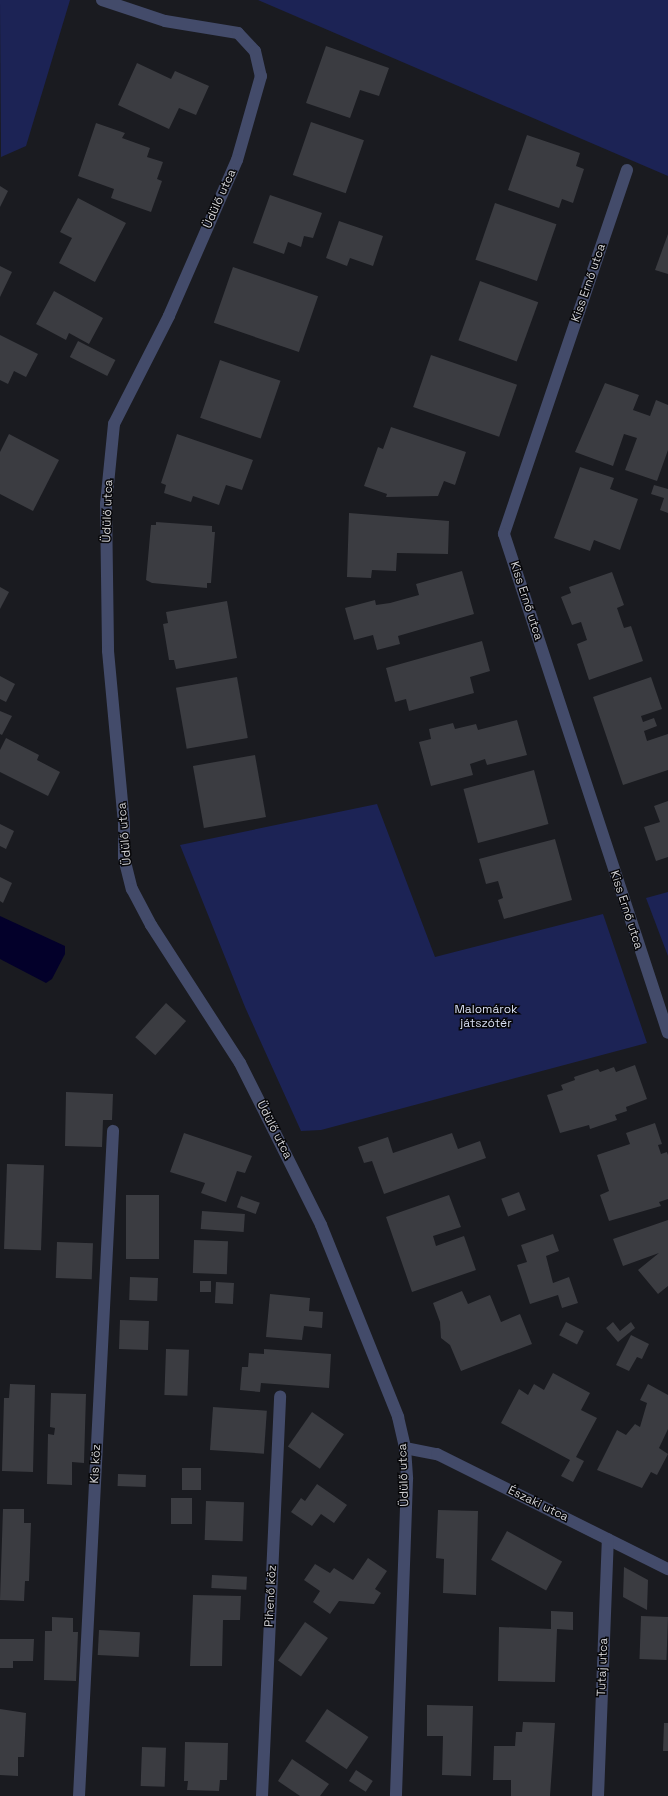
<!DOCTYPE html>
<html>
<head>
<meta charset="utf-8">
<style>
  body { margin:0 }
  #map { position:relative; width:668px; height:1796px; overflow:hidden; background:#1a1b20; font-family:"Space Grotesk",sans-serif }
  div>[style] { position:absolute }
  .green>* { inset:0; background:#1c2355 }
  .water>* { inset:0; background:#03002a }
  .building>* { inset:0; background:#3b3c41; transform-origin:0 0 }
  .minor>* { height:12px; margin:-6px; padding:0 6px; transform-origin:6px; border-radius:6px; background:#434b6a }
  span { translate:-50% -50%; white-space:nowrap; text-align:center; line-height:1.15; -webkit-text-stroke:3px #060608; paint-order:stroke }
  .street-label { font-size:12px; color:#d1d1d4 }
  .park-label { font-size:12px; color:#d8def3 }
</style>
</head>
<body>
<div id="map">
  <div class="green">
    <div style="clip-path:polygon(0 0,70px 0,26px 146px,1px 157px)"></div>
    <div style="clip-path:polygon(258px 0,668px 0,668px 176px)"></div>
    <div style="clip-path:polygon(377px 804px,435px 957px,603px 914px,647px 1043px,321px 1130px,301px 1131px,245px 1007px,180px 845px)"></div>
    <div style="clip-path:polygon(668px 892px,668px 956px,646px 898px)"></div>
  </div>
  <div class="water">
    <div style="clip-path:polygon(0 916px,65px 946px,65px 954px,52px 979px,46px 983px,0 959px)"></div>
  </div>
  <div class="building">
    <div style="clip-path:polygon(326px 46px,389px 68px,379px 96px,360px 90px,350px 118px,306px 103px)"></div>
    <div style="clip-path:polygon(137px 63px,171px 79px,175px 71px,209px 86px,196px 115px,179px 108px,169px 129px,118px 105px)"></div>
    <div style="left:311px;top:122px;width:56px;height:56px;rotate:19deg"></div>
    <div style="clip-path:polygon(96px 123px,125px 133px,122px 138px,150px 148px,147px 157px,163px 162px,157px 179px,162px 181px,151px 212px,111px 198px,114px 189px,78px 176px)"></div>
    <div style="clip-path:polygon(527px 135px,580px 153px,576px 166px,584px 169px,573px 203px,562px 199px,559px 208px,508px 190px)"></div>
    <div style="clip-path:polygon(0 186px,8px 191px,0 207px)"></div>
    <div style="clip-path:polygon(270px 195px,322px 213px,313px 238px,304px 236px,301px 247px,288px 242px,284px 254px,253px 243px)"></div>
    <div style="clip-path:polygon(78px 198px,126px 223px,95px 282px,59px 263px,72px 238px,60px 232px)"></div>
    <div style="left:495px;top:203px;width:65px;height:60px;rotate:19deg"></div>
    <div style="clip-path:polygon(339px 221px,383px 236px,373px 266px,350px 258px,347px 266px,326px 258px)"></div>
    <div style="clip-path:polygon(668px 234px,668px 274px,655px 270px)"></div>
    <div style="clip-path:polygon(0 266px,12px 272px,0 297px)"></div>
    <div style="left:233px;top:267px;width:90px;height:59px;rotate:19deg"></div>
    <div style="left:480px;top:281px;width:62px;height:63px;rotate:20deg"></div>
    <div style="clip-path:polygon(54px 291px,103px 318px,89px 344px,69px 333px,66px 340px,36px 324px)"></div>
    <div style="clip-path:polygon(0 335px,38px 354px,26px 377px,14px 371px,8px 384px,0 380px)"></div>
    <div style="left:78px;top:341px;width:42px;height:18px;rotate:27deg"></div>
    <div style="left:431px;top:355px;width:91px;height:55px;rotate:19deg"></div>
    <div style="left:220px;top:360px;width:64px;height:61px;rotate:19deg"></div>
    <div style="clip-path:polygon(605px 383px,639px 395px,633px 410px,650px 416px,656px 400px,668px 405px,668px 450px,657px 481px,625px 470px,637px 438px,624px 434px,613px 466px,575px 452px)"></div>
    <div style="clip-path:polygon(391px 427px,466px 452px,455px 485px,444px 481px,438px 496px,386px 497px,387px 494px,364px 486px,378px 447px,383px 449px)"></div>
    <div style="clip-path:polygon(9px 434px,59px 460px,33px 511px,0 494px,0 452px)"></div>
    <div style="clip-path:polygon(177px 434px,253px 460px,242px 490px,226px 485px,219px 505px,193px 496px,191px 502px,164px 493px,166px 485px,161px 483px)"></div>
    <div style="clip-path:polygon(580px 467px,614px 478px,610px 489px,638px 499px,620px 550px,594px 540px,590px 551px,554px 538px)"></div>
    <div style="clip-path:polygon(654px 485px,668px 489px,668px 513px,660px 510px,664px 498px,651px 494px)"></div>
    <div style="clip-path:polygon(349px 513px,449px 521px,448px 554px,397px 553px,396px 571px,372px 570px,371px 578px,347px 577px)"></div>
    <div style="clip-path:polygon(156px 522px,212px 526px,212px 532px,215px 532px,211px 583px,207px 583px,207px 588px,152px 583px,146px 580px,151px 525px,156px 525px)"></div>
    <div style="clip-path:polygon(462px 571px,474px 614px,398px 636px,400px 644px,377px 650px,373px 635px,354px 640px,345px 608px,375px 600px,376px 605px,390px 603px,419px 595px,416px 584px)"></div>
    <div style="clip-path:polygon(612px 572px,624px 605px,617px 608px,624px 628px,631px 626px,643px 661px,589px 680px,577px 644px,587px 640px,581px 622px,572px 625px,561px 597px,571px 593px,569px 587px)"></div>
    <div style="clip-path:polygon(0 587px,9px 592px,0 609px)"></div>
    <div style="clip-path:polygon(227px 601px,237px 658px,176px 669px,174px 660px,169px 660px,163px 624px,168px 623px,166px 612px)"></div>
    <div style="clip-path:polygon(482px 641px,490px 671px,470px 677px,474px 693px,409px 711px,406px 699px,395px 702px,386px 668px)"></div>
    <div style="clip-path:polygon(0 676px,15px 684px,6px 702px,0 699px)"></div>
    <div style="left:237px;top:677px;width:62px;height:62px;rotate:80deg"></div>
    <div style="clip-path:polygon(651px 677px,662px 709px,641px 716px,643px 722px,654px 718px,657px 726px,644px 731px,647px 741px,668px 734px,668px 770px,623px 785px,593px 697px)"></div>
    <div style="clip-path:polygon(0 711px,12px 716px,2px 735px,0 734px)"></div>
    <div style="clip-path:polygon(517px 720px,527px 755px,487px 765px,485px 759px,470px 764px,473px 775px,431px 786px,419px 742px,431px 739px,429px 729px,453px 723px,455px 729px,476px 724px,478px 730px)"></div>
    <div style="clip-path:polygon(6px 738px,39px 755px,37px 760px,60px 772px,48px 796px,0 772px,0 750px)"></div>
    <div style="left:255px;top:755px;width:63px;height:63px;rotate:80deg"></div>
    <div style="left:534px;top:770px;width:56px;height:73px;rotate:75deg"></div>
    <div style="clip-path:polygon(668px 801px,668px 857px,656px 861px,644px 827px,660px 822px,654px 806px)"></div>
    <div style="clip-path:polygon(0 824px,14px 831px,6px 849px,0 846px)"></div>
    <div style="clip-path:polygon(555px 839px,572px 900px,504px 919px,498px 900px,503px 898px,498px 881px,486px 884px,479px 859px)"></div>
    <div style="clip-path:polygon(0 877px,12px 883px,3px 903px,0 901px)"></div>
    <div style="left:166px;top:1003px;width:27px;height:46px;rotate:42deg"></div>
    <div style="clip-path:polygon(635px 1065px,647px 1099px,626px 1107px,627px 1111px,615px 1115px,617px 1120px,590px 1129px,589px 1125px,560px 1133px,547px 1095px,563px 1090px,561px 1085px,575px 1080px,574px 1077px,598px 1069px,600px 1072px,614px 1067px,616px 1072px)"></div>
    <div style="clip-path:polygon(66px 1092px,113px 1094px,112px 1120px,103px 1120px,102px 1147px,65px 1146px)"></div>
    <div style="clip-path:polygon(655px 1123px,662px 1144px,658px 1145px,661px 1154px,667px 1152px,668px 1155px,668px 1199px,659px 1202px,661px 1206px,609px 1221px,600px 1195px,609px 1191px,597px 1155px,630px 1144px,626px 1133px)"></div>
    <div style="clip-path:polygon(184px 1133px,252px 1156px,245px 1173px,237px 1171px,226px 1202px,201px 1193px,205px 1183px,170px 1172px)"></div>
    <div style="clip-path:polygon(452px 1133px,458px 1149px,480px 1141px,486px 1158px,384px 1194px,372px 1161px,364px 1163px,358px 1147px,388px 1137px,393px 1153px)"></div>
    <div style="left:7px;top:1164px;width:37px;height:85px;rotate:2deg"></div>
    <div style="left:519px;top:1192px;width:19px;height:19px;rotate:69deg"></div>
    <div style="left:126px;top:1195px;width:33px;height:64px"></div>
    <div style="clip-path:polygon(449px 1195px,461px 1227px,433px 1236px,436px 1246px,464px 1236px,476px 1270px,412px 1292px,386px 1217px)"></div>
    <div style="left:241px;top:1196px;width:20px;height:12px;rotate:20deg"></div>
    <div style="left:202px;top:1211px;width:43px;height:18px;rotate:4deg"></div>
    <div style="clip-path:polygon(668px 1220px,668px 1286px,658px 1294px,638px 1270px,659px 1253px,623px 1266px,613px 1239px)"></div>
    <div style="clip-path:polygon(553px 1234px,559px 1251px,546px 1256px,553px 1283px,569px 1277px,578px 1303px,562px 1308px,558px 1295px,530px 1304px,517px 1265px,527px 1262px,521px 1245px)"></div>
    <div style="left:194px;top:1240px;width:34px;height:33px;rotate:2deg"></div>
    <div style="left:57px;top:1242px;width:36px;height:36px;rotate:2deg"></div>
    <div style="left:130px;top:1277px;width:28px;height:23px;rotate:2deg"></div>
    <div style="left:200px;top:1281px;width:11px;height:11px"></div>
    <div style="left:216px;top:1282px;width:18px;height:21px;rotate:3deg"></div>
    <div style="clip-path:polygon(462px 1291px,468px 1304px,490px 1295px,501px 1322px,520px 1314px,532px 1344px,461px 1371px,450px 1345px,441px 1338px,440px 1322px,433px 1303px)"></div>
    <div style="clip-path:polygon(270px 1294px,310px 1298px,309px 1311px,323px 1312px,322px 1328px,304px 1326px,302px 1340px,266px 1337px)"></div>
    <div style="left:120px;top:1320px;width:29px;height:29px;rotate:2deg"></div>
    <div style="left:566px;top:1322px;width:20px;height:15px;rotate:27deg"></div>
    <div style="clip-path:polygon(613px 1322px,620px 1331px,631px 1322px,635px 1328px,618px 1342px,606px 1328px)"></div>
    <div style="clip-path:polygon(631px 1335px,649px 1344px,642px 1359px,637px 1357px,629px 1371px,616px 1365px)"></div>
    <div style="left:166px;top:1349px;width:23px;height:46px;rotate:2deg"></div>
    <div style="clip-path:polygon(264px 1349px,331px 1354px,329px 1388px,261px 1383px,260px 1392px,240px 1390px,242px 1367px,248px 1367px,249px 1353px,264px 1354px)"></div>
    <div style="clip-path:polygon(553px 1373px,590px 1393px,581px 1410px,597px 1418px,576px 1457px,584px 1461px,573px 1482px,561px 1476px,570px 1460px,501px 1423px,519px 1389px,528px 1395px,534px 1384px,544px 1390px)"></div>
    <div style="clip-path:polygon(10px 1384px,35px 1385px,33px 1472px,2px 1471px,4px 1398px,9px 1398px)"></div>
    <div style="clip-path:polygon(648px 1384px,668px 1395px,668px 1429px,659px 1448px,668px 1454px,657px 1475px,651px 1472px,642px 1488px,597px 1470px,617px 1430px,626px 1435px,635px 1424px,640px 1427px,647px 1403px,640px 1400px)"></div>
    <div style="clip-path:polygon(51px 1393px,86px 1394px,84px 1463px,72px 1462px,72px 1485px,47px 1484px,48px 1434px,54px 1435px,55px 1428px,50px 1427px)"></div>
    <div style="left:213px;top:1407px;width:54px;height:43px;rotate:4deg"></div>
    <div style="left:312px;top:1412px;width:39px;height:42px;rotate:35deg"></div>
    <div style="left:182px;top:1468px;width:19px;height:22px"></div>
    <div style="left:118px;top:1474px;width:28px;height:12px;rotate:2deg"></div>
    <div style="clip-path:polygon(317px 1484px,347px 1505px,334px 1523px,321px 1514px,312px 1526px,291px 1512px,301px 1498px,305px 1501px)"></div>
    <div style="left:171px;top:1498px;width:21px;height:26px"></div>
    <div style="left:206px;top:1501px;width:38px;height:39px;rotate:2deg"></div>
    <div style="clip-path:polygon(3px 1509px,24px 1509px,24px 1523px,31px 1523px,29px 1581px,25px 1581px,24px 1601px,0 1600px)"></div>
    <div style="clip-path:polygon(438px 1510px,478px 1511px,476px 1595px,443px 1593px,444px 1559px,436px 1558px)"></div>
    <div style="left:507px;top:1531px;width:63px;height:33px;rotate:29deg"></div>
    <div style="clip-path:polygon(368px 1558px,387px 1571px,375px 1589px,381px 1593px,374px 1604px,339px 1601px,330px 1614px,313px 1602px,320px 1591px,304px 1580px,315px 1564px,330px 1573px,334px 1568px,353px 1580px)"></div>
    <div style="clip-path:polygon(624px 1567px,648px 1580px,647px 1610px,623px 1597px)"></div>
    <div style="left:212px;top:1575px;width:35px;height:13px;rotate:3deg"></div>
    <div style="clip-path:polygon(193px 1595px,241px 1596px,240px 1620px,223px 1620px,222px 1666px,190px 1666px)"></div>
    <div style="clip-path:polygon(551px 1611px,573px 1612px,573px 1630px,557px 1629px,555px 1682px,498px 1681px,499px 1627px,551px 1629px)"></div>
    <div style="left:641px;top:1616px;width:27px;height:43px;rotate:2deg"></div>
    <div style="clip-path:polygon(52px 1617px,73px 1618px,73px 1632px,78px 1632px,76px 1681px,44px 1680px,45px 1631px,52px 1631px)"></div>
    <div style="left:305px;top:1622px;width:28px;height:47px;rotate:35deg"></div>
    <div style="left:99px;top:1630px;width:41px;height:25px;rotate:3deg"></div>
    <div style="clip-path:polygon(0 1639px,34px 1639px,33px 1661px,13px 1661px,13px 1668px,0 1668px)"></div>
    <div style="clip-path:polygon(427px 1705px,473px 1706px,471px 1776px,442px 1775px,443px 1736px,427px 1736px)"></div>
    <div style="clip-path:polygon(0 1709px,26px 1713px,24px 1757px,18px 1757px,18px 1776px,0 1775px)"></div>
    <div style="left:327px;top:1709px;width:50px;height:39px;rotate:34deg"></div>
    <div style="clip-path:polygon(523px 1722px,555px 1723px,550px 1796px,511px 1796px,511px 1780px,493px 1780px,494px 1746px,515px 1746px,516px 1732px,522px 1732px)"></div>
    <div style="clip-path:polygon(664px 1723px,668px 1723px,668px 1751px,663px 1751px)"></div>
    <div style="clip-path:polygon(185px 1742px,228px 1743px,227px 1780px,220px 1780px,219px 1791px,187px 1790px,188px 1781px,184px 1781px)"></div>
    <div style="left:142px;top:1747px;width:24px;height:39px;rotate:2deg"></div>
    <div style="clip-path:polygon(292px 1759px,329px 1784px,320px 1796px,300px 1796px,278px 1781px)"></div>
    <div style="left:356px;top:1770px;width:20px;height:13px;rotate:33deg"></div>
  </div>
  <div class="minor">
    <div style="left:102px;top:0;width:66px;rotate:18.4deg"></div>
    <div style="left:165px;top:21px;width:74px;rotate:9.3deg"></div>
    <div style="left:238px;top:33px;width:25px;rotate:47deg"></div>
    <div style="left:255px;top:51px;width:26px;rotate:77deg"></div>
    <div style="left:261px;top:76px;width:87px;rotate:105.9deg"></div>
    <div style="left:237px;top:160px;width:170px;rotate:113.6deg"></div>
    <div style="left:169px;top:316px;width:121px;rotate:117deg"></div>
    <div style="left:114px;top:424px;width:80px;rotate:95.7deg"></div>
    <div style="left:106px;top:504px;width:147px;rotate:89.2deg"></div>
    <div style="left:108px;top:651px;width:173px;rotate:84.7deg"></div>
    <div style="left:124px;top:823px;width:35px;rotate:90deg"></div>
    <div style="left:124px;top:858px;width:32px;rotate:76deg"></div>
    <div style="left:132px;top:889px;width:41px;rotate:62.2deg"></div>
    <div style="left:151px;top:925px;width:164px;rotate:57.2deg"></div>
    <div style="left:240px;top:1063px;width:181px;rotate:63.4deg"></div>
    <div style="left:321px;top:1225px;width:207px;rotate:68.1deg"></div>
    <div style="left:398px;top:1417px;width:32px;rotate:77deg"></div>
    <div style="left:405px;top:1448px;width:31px;rotate:86deg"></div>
    <div style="left:407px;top:1479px;width:317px;rotate:92deg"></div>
    <div style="left:627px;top:170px;width:384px;rotate:108.7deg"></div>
    <div style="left:504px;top:534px;width:525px;rotate:71.81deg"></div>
    <div style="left:405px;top:1448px;width:33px;rotate:11deg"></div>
    <div style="left:437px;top:1454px;width:258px;rotate:26.5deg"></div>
    <div style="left:79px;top:1796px;width:666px;rotate:-87.07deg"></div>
    <div style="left:262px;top:1796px;width:400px;rotate:-87.4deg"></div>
    <div style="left:598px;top:1796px;width:257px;rotate:-87.8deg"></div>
  </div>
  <div class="street-label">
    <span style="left:220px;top:199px;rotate:-66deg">Üdülő utca</span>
    <span style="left:589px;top:283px;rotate:-71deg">Kiss Ernő utca</span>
    <span style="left:108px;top:511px;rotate:-88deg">Üdülő utca</span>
    <span style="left:526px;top:601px;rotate:72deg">Kiss Ernő utca</span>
    <span style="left:125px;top:834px;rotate:-95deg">Üdülő utca</span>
    <span style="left:626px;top:910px;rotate:72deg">Kiss Ernő utca</span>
    <span style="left:274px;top:1130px;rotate:63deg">Üdülő utca</span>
    <span style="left:96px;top:1464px;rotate:-87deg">Kis köz</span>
    <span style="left:404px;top:1475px;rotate:-92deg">Üdülő utca</span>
    <span style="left:538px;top:1504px;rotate:26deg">Északi utca</span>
    <span style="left:271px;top:1596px;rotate:-87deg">Pihenő köz</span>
    <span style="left:603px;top:1667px;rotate:-88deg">Tutaj utca</span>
  </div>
  <div class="park-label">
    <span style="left:486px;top:1017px">Malomárok<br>játszótér</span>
  </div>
</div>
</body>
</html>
